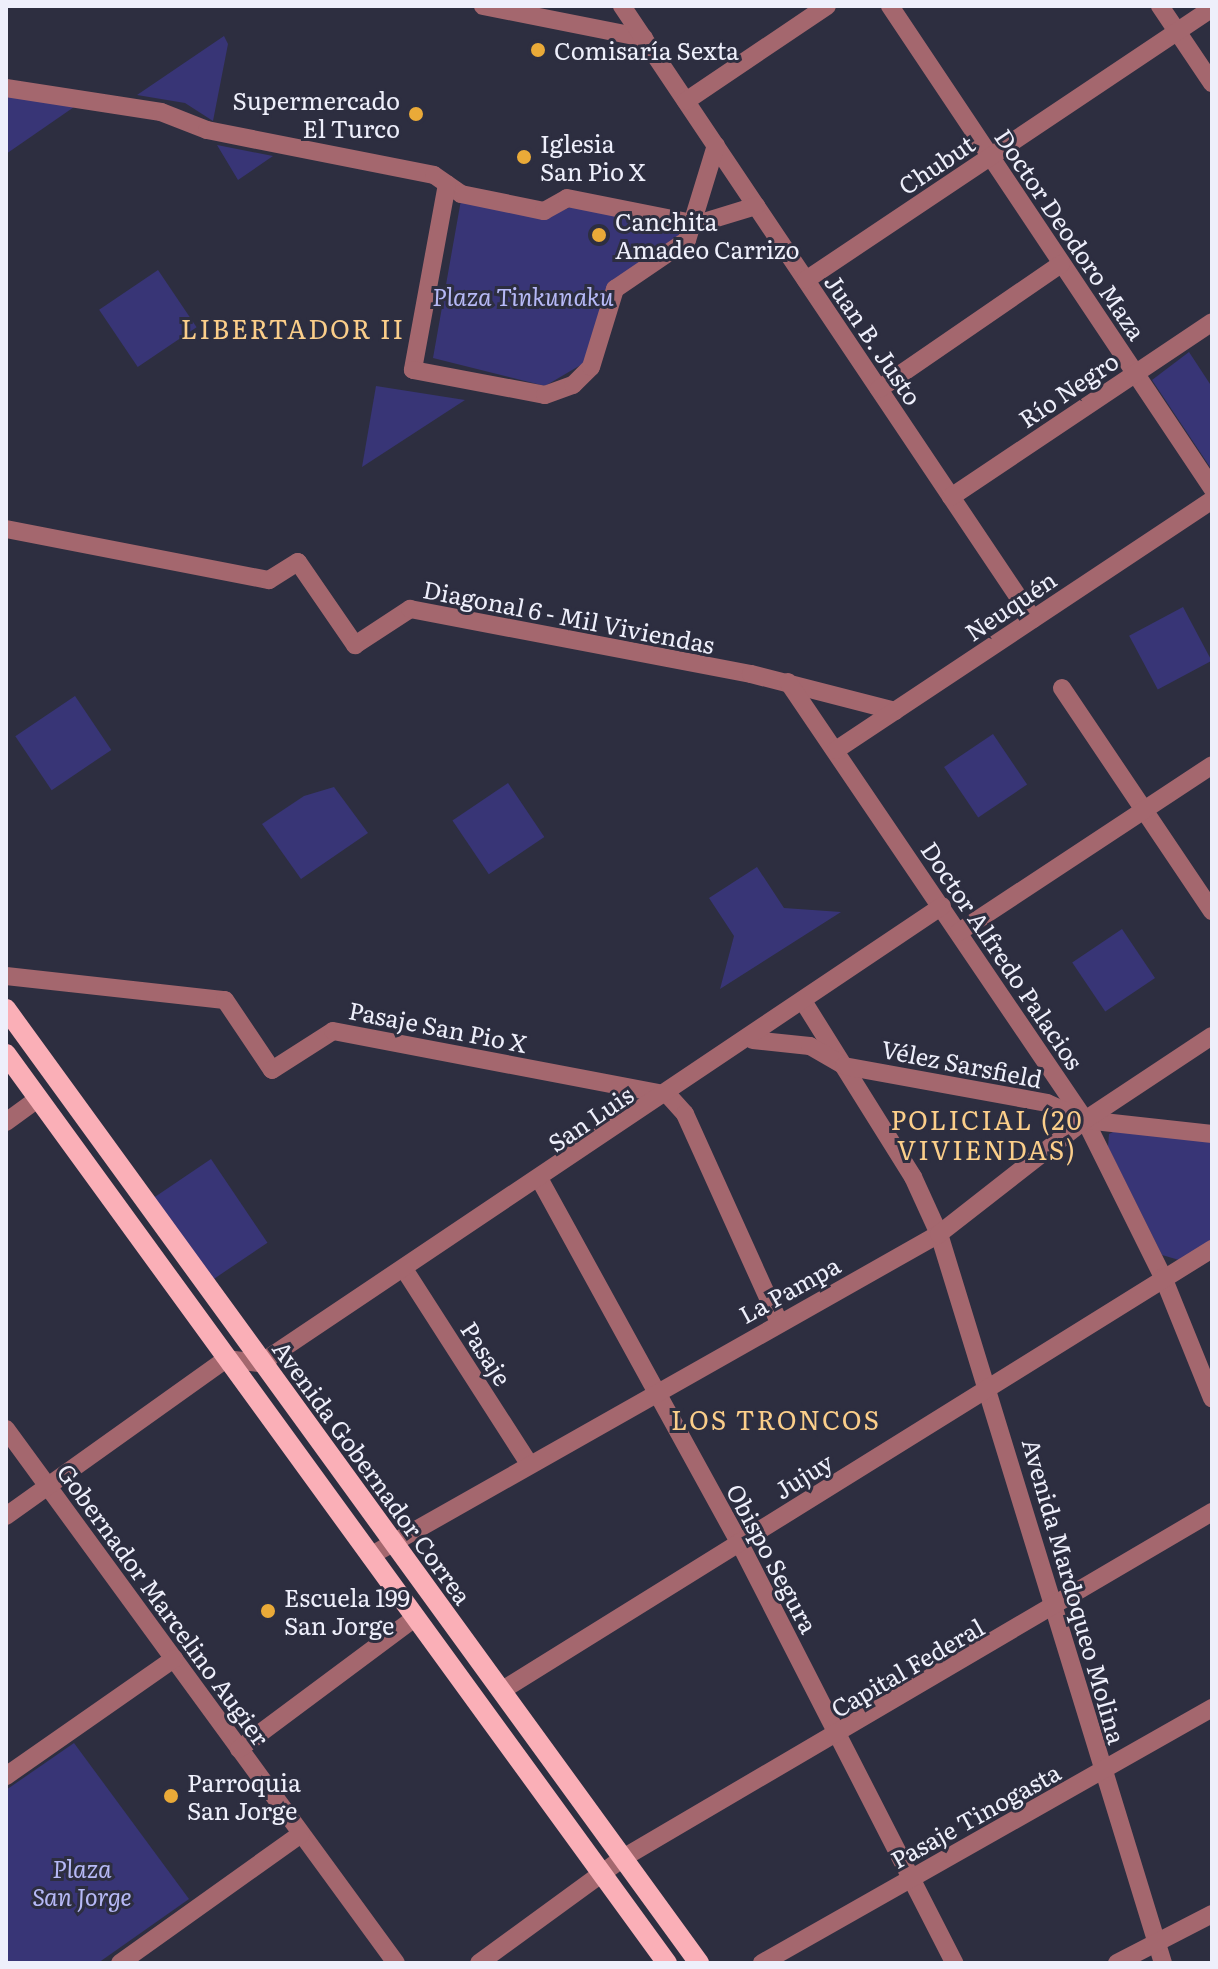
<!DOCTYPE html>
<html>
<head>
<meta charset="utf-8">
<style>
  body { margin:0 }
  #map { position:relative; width:1218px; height:1969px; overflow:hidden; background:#2d2e40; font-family:Literata,serif }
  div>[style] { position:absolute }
  .green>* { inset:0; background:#383576; transform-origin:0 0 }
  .minor>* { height:18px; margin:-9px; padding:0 9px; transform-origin:9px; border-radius:9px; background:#a4676e }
  .major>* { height:20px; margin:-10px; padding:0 10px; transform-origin:10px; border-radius:10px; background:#faafb7 }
  .dots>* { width:22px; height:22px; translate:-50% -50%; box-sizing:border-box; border:4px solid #2d2e40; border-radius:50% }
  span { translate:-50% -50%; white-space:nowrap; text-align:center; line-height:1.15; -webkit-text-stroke:6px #2d2e40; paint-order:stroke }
  .poi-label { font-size:24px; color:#eeeffb }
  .left { translate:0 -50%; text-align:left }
  .right { translate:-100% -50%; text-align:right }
  .street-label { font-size:24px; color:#eeeffb }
  .park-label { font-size:24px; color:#b6b9f6; font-style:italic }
  .neighbourhood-label { font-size:26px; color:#fbce8a; letter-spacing:2px }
  .frame { position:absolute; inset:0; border:8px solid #eeeffb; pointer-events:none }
</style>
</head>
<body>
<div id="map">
  <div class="green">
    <div style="clip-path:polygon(224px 36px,228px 44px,213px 121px,185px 103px,137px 95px)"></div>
    <div style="clip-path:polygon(6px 96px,74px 107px,6px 154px)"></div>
    <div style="clip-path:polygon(217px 145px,273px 156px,238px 180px)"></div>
    <div style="clip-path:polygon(461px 200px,545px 218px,571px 207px,681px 228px,681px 236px,608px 287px,584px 363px,545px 386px,433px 358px)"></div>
    <div style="left:158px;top:270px;width:69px;height:71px;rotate:56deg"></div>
    <div style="clip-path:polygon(1189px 352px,1212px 387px,1212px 470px,1152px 380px)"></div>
    <div style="clip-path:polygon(376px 386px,465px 400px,362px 467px)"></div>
    <div style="left:1183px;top:607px;width:61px;height:61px;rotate:62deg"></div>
    <div style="left:75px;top:696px;width:65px;height:72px;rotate:56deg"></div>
    <div style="left:993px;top:734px;width:61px;height:59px;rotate:56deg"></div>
    <div style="left:508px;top:783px;width:65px;height:67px;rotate:56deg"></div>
    <div style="clip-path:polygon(334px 787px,368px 833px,301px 879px,262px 824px,304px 796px)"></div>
    <div style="clip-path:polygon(757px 867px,784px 908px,841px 912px,720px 989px,734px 936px,709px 898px)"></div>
    <div style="left:1122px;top:929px;width:59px;height:60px;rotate:56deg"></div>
    <div style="clip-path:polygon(1123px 1127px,1212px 1142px,1212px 1241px,1179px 1260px,1162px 1255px,1108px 1147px,1109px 1134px)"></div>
    <div style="left:211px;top:1159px;width:101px;height:70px;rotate:56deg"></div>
    <div style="clip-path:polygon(74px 1743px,189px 1899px,98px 1963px,6px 1963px,6px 1790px)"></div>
  </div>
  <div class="minor">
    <div style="left:483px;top:6px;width:164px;rotate:11.2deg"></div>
    <div style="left:622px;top:6px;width:738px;rotate:56.16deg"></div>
    <div style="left:890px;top:6px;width:580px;rotate:56.26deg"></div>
    <div style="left:1160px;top:6px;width:93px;rotate:56deg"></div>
    <div style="left:6px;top:88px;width:157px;rotate:8.8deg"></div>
    <div style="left:161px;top:112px;width:49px;rotate:21.4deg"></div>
    <div style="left:207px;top:130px;width:231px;rotate:11.2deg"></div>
    <div style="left:434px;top:175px;width:33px;rotate:35deg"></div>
    <div style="left:461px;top:194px;width:85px;rotate:11.6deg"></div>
    <div style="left:544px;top:211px;width:26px;rotate:-29deg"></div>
    <div style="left:567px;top:198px;width:133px;rotate:11.3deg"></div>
    <div style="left:697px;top:224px;width:62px;rotate:-17deg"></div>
    <div style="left:686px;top:101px;width:170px;rotate:-34deg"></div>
    <div style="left:447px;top:184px;width:189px;rotate:100.4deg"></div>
    <div style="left:413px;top:370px;width:134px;rotate:10.7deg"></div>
    <div style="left:545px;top:395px;width:30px;rotate:-20deg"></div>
    <div style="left:573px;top:385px;width:25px;rotate:-45deg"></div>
    <div style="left:591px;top:367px;width:82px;rotate:-72.9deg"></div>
    <div style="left:615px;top:289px;width:87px;rotate:-34.2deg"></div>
    <div style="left:687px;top:240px;width:99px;rotate:-73deg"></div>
    <div style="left:806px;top:280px;width:489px;rotate:-33.8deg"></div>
    <div style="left:879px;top:389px;width:221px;rotate:-34.5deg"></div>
    <div style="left:951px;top:497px;width:314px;rotate:-33.8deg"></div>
    <div style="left:6px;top:529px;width:268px;rotate:11deg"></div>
    <div style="left:269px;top:580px;width:34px;rotate:-32deg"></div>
    <div style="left:298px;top:562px;width:101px;rotate:55.5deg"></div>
    <div style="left:355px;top:645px;width:66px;rotate:-33.2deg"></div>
    <div style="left:410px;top:609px;width:347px;rotate:10.8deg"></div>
    <div style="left:751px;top:674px;width:149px;rotate:14.4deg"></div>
    <div style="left:788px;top:682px;width:529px;rotate:55.86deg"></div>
    <div style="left:1085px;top:1120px;width:175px;rotate:63.6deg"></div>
    <div style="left:1163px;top:1277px;width:131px;rotate:68deg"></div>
    <div style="left:1062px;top:688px;width:269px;rotate:56.1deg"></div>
    <div style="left:836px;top:750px;width:452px;rotate:-33.6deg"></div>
    <div style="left:959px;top:932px;width:303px;rotate:-33.4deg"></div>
    <div style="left:6px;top:976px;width:220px;rotate:6.3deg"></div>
    <div style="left:225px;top:1000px;width:84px;rotate:56.1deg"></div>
    <div style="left:272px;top:1070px;width:72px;rotate:-32.6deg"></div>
    <div style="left:333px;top:1031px;width:341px;rotate:10.8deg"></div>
    <div style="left:668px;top:1095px;width:25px;rotate:48deg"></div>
    <div style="left:685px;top:1114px;width:228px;rotate:65.7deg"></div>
    <div style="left:803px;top:1001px;width:208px;rotate:58deg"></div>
    <div style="left:913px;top:1177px;width:63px;rotate:65.5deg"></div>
    <div style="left:939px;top:1234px;width:763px;rotate:72.92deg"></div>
    <div style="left:753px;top:1040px;width:57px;rotate:6deg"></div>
    <div style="left:810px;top:1046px;width:39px;rotate:30deg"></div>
    <div style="left:844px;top:1066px;width:206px;rotate:10.3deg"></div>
    <div style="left:1047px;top:1103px;width:42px;rotate:24.1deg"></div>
    <div style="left:1085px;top:1120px;width:128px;rotate:6.3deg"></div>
    <div style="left:6px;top:1122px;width:39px;rotate:-36deg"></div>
    <div style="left:540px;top:1180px;width:413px;rotate:61.2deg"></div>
    <div style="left:739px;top:1542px;width:473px;rotate:62.9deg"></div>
    <div style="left:404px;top:1269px;width:229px;rotate:57.3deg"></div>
    <div style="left:6px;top:1429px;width:661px;rotate:53.86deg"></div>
    <div style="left:6px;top:1516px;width:270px;rotate:-35.5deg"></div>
    <div style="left:226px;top:1359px;width:35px;rotate:7deg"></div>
    <div style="left:261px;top:1363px;width:820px;rotate:-33.86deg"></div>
    <div style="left:370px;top:1556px;width:654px;rotate:-29.51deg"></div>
    <div style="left:939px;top:1234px;width:185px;rotate:-38deg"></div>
    <div style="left:1085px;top:1120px;width:152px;rotate:-33.5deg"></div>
    <div style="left:501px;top:1691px;width:837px;rotate:-31.87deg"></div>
    <div style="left:239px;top:1749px;width:219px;rotate:-36.7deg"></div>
    <div style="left:6px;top:1776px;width:205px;rotate:-34.9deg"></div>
    <div style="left:120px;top:1963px;width:222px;rotate:-35.5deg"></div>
    <div style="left:479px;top:1963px;width:178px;rotate:-36.1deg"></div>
    <div style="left:623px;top:1858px;width:683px;rotate:-30.43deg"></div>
    <div style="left:762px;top:1963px;width:517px;rotate:-29.54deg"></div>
    <div style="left:1117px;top:1963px;width:107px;rotate:-27.3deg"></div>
  </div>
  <div class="major">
    <div style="left:6px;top:1009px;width:1179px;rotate:54deg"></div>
    <div style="left:6px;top:1054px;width:1124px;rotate:53.98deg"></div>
  </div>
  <div class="dots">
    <div style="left:538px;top:50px;background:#eaaa38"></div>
    <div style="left:416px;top:114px;background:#eaaa38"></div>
    <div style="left:524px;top:157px;background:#eaaa38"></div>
    <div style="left:599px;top:235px;background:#eaaa38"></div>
    <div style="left:268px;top:1611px;background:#eaaa38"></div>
    <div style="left:171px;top:1796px;background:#eaaa38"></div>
  </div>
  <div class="poi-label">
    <span class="left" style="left:554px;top:50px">Comisaría Sexta</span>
    <span class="right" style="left:400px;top:114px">Supermercado<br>El Turco</span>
    <span class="left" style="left:540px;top:157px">Iglesia<br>San Pio X</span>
    <span class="left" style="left:615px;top:235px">Canchita<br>Amadeo Carrizo</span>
    <span class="left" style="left:284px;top:1611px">Escuela 199<br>San Jorge</span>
    <span class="left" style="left:187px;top:1796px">Parroquia<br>San Jorge</span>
  </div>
  <div class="street-label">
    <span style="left:936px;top:164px;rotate:-34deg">Chubut</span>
    <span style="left:1071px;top:234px;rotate:56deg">Doctor Deodoro Maza</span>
    <span style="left:874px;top:339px;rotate:56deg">Juan B. Justo</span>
    <span style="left:1068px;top:389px;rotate:-34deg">Río Negro</span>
    <span style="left:1010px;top:605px;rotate:-34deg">Neuquén</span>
    <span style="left:569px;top:616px;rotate:11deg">Diagonal 6 - Mil Viviendas</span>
    <span style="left:1003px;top:955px;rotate:56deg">Doctor Alfredo Palacios</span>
    <span style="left:438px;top:1026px;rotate:11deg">Pasaje San Pio X</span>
    <span style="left:962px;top:1063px;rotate:11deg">Vélez Sarsfield</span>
    <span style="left:590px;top:1118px;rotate:-34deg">San Luis</span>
    <span style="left:789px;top:1289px;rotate:-29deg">La Pampa</span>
    <span style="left:487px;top:1353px;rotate:57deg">Pasaje</span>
    <span style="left:373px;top:1472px;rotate:54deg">Avenida Gobernador Correa</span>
    <span style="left:803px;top:1475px;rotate:-32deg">Jujuy</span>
    <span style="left:773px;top:1558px;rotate:62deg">Obispo Segura</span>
    <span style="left:1075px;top:1591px;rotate:74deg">Avenida Mardoqueo Molina</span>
    <span style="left:164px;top:1604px;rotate:54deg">Gobernador Marcelino Augier</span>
    <span style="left:907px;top:1667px;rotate:-30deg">Capital Federal</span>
    <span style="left:975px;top:1815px;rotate:-29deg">Pasaje Tinogasta</span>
  </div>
  <div class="park-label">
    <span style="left:523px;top:296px">Plaza Tinkunaku</span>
    <span style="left:82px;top:1882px">Plaza<br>San Jorge</span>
  </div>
  <div class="neighbourhood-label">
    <span style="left:293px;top:328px">LIBERTADOR II</span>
    <span style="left:987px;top:1134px">POLICIAL (20<br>VIVIENDAS)</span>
    <span style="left:776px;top:1419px">LOS TRONCOS</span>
  </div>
  <div class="frame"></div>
</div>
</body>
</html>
